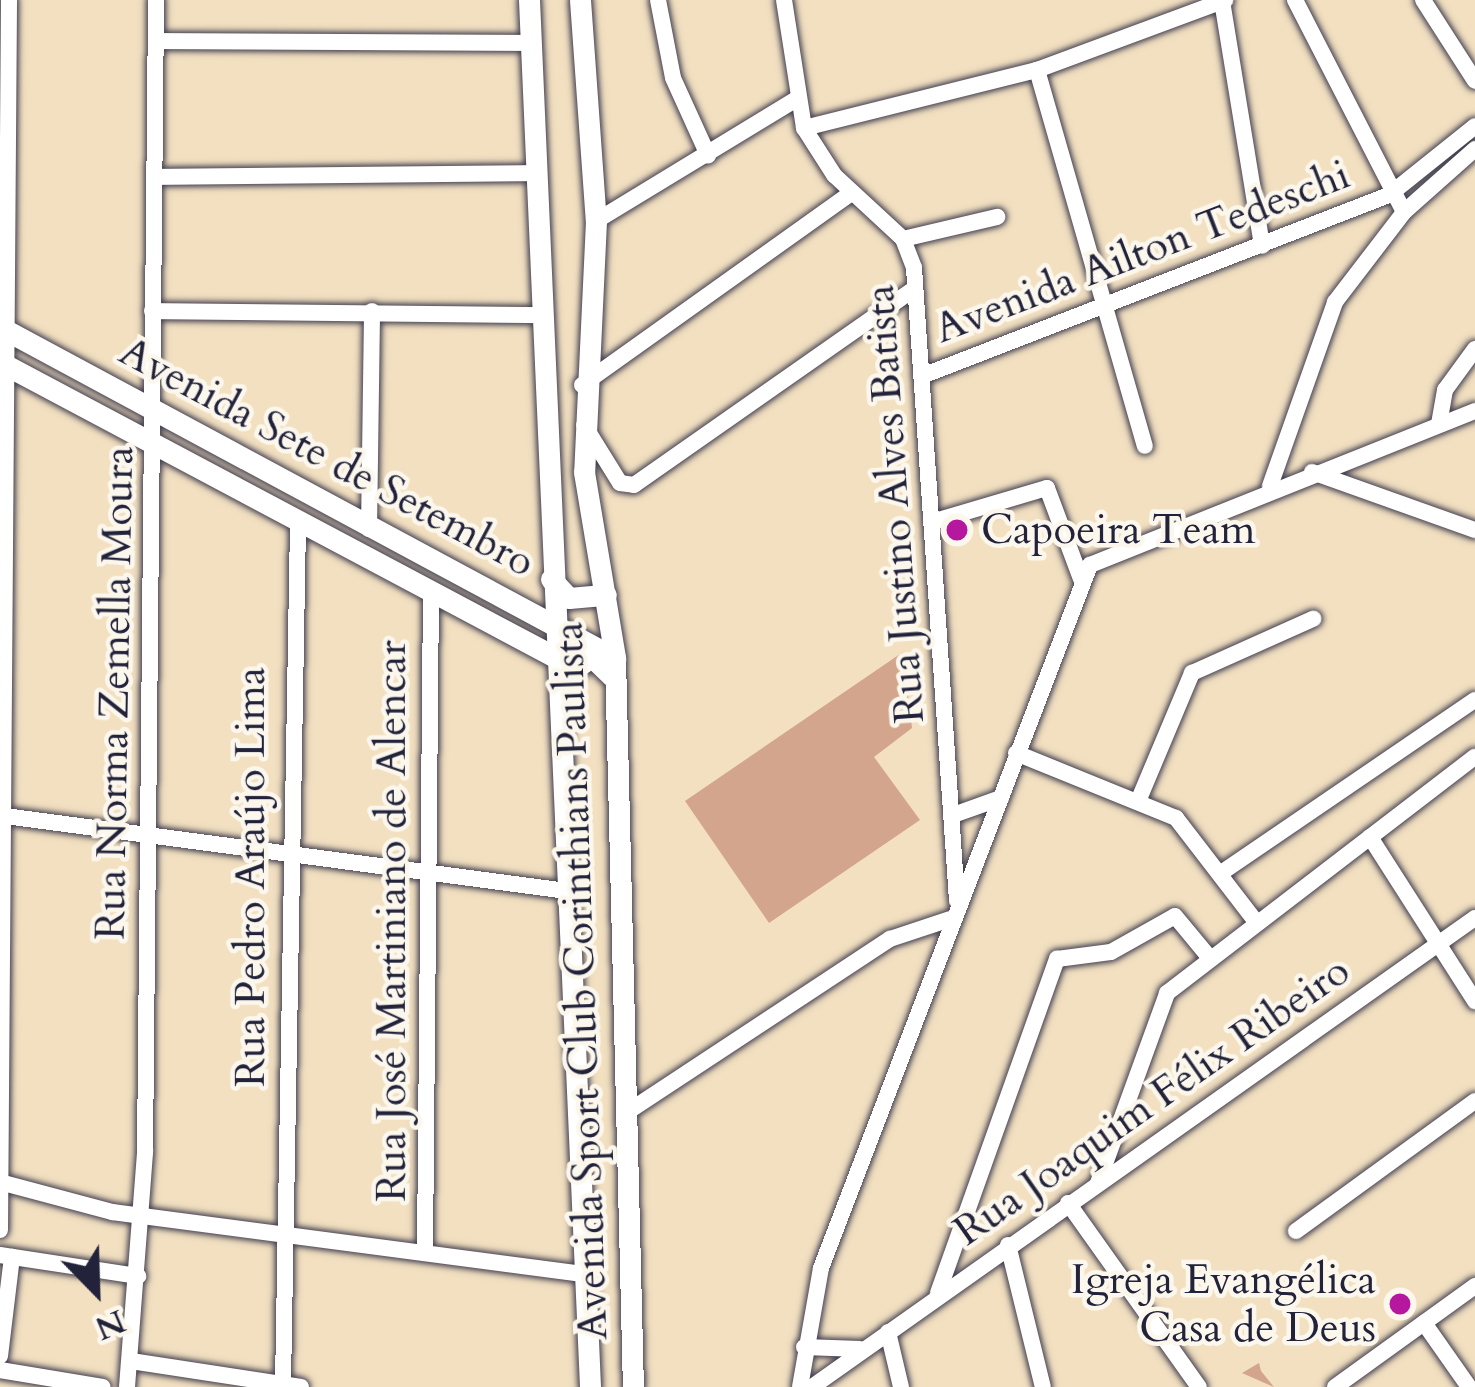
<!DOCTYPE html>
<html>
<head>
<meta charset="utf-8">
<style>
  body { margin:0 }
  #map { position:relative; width:1475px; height:1387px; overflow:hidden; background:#f2e0c1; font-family:Cardo,serif }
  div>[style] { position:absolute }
  .building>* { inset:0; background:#d3a58d }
  .roads { filter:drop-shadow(0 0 3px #413e4f) drop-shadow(0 0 3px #413e4f) }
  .minor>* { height:16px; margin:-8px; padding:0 8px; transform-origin:8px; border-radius:8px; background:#fff }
  .major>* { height:21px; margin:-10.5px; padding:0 10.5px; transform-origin:10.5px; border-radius:10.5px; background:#fff }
  .dots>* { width:33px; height:33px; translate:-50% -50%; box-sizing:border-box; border:6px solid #fbf7ec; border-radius:50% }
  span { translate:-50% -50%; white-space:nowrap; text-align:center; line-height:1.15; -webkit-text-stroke:9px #fbf7ec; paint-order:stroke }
  .street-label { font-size:42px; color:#22223b }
  .poi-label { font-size:42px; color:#22223b }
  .left { translate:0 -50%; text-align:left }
  .right { translate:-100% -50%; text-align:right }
  .north { position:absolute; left:36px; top:1231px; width:120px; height:120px; -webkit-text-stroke:9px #fbf7ec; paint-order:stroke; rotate:157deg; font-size:33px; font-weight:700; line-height:48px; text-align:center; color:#22223b }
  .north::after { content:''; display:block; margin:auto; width:42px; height:54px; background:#22223b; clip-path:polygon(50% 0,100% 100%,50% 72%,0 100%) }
</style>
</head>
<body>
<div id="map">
  <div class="building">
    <div style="clip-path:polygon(903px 652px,912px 728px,874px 757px,920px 820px,769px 923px,685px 801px)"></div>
    <div style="clip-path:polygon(1259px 1363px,1261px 1371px,1274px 1387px,1242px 1373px)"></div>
  </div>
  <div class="roads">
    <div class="minor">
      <div style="left:658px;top:0;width:79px;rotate:79.1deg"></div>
      <div style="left:673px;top:78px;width:85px;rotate:65.6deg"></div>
      <div style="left:784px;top:0;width:130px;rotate:81.1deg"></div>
      <div style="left:804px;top:128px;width:56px;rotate:57.4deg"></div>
      <div style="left:834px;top:175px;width:94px;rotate:42.8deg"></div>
      <div style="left:903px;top:239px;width:31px;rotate:69deg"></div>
      <div style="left:914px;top:268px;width:634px;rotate:86.11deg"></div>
      <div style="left:1295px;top:0;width:238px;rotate:62.8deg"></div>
      <div style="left:1423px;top:0;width:96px;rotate:57.3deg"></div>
      <div style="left:1222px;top:1px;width:248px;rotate:80.7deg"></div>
      <div style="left:156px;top:41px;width:374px;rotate:0.3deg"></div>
      <div style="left:1037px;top:70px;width:391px;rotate:74deg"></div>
      <div style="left:804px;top:128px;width:240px;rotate:-14deg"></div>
      <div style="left:1037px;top:70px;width:201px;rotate:-20.4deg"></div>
      <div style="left:155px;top:177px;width:382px;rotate:-0.6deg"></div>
      <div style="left:596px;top:221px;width:233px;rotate:-31.3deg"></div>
      <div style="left:903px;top:239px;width:97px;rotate:-13.2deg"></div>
      <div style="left:152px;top:311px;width:390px;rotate:0.6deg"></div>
      <div style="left:922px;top:376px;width:501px;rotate:-21.19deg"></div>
      <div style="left:1389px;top:195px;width:110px;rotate:-38.7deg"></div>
      <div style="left:582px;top:385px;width:330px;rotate:-35.5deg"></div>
      <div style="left:1439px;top:424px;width:35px;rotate:-80deg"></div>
      <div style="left:1445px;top:390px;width:51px;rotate:-53.8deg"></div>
      <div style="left:584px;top:425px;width:68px;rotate:58.2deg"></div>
      <div style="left:620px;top:483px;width:14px;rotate:8deg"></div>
      <div style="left:634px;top:485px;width:342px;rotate:-35deg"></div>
      <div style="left:1312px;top:472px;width:173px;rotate:19.6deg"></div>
      <div style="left:1270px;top:486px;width:195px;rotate:-70.5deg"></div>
      <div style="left:1335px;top:302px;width:113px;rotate:-52.5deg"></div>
      <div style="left:1404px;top:212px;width:95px;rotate:-41.6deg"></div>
      <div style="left:932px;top:522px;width:120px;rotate:-16.5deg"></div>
      <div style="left:1047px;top:488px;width:97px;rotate:69.5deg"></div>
      <div style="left:369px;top:529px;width:218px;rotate:-89.2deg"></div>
      <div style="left:1016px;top:753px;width:173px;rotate:22.1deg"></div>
      <div style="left:1176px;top:818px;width:131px;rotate:52.4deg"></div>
      <div style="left:1139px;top:799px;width:137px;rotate:-67.2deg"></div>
      <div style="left:1192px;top:673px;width:133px;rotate:-24.1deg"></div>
      <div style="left:956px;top:814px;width:48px;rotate:-19.6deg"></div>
      <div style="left:5px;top:816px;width:567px;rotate:7.6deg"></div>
      <div style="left:1370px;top:837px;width:195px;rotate:57.4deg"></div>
      <div style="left:1221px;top:873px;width:307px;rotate:-34.3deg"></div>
      <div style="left:629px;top:1111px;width:313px;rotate:-33.4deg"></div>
      <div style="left:890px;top:939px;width:63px;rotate:-18.4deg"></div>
      <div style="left:0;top:1182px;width:116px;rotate:15deg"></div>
      <div style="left:112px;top:1212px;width:473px;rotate:7.5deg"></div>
      <div style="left:1098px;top:1183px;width:202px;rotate:-70deg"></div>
      <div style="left:1167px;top:993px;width:388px;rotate:-37.5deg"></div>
      <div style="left:1068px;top:1203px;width:226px;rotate:54.6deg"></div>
      <div style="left:0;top:1230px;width:1230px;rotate:-89.58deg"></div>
      <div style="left:1296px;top:1231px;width:221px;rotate:-36deg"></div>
      <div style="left:1008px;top:1245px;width:146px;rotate:76.2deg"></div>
      <div style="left:425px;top:1251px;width:659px;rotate:-89.48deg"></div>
      <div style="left:0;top:1255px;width:140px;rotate:8.7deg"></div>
      <div style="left:938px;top:1293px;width:355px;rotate:-70.4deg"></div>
      <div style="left:1057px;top:959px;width:54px;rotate:-7.4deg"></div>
      <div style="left:1111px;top:952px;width:73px;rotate:-29.4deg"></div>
      <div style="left:1175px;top:916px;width:53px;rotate:50.3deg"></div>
      <div style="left:1424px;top:1323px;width:78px;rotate:54.9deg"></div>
      <div style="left:888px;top:1332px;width:57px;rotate:76.7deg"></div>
      <div style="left:804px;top:1347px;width:56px;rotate:2deg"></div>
      <div style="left:0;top:1356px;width:100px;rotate:-83.1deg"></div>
      <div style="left:131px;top:1361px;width:172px;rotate:8.7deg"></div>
      <div style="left:0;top:1370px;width:104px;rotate:9.4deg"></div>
      <div style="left:283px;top:1384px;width:862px;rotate:-89deg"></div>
      <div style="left:127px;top:1387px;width:236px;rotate:-85.6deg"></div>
      <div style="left:145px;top:1152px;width:1152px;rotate:-89.45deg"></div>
      <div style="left:800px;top:1387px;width:121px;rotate:-80deg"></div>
      <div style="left:821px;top:1268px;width:753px;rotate:-69.06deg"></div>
      <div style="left:1090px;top:565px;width:415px;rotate:-21.8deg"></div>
      <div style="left:812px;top:1387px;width:812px;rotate:-35.28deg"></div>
      <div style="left:1335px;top:1387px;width:173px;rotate:-35.8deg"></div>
    </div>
    <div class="major">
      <div style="left:529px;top:0;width:1388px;rotate:87.48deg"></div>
      <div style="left:580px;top:0;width:222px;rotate:85.9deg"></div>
      <div style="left:596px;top:221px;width:251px;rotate:92.7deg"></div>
      <div style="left:584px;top:472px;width:189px;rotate:80.5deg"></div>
      <div style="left:615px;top:658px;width:729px;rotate:88.59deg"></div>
      <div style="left:0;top:327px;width:698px;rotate:28.29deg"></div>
      <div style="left:0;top:362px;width:631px;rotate:27.99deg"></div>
      <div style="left:551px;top:579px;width:26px;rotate:47deg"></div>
      <div style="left:569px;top:598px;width:37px;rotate:-5deg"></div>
      <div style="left:559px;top:679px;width:40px;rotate:-34deg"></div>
      <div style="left:592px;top:657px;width:28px;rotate:44deg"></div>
    </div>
  </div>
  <div class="dots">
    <div style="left:957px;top:530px;background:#b5179e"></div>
    <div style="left:1400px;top:1304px;background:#b5179e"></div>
  </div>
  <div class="street-label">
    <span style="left:1142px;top:252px;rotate:-21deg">Avenida Ailton Tedeschi</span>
    <span style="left:327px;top:457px;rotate:28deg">Avenida Sete de Setembro</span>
    <span style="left:895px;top:504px;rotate:-94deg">Rua Justino Alves Batista</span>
    <span style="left:115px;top:693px;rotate:-89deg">Rua Norma Zemella Moura</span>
    <span style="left:251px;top:877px;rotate:-90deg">Rua Pedro Araújo Lima</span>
    <span style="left:392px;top:921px;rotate:-90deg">Rua José Martiniano de Alencar</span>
    <span style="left:581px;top:981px;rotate:-92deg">Avenida Sport Club Corinthians Paulista</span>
    <span style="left:1152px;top:1101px;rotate:-35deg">Rua Joaquim Félix Ribeiro</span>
  </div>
  <div class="poi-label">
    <span class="left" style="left:981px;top:530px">Capoeira Team</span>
    <span class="right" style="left:1376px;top:1304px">Igreja Evangélica<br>Casa de Deus</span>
  </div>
  <div class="north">N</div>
</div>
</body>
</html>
